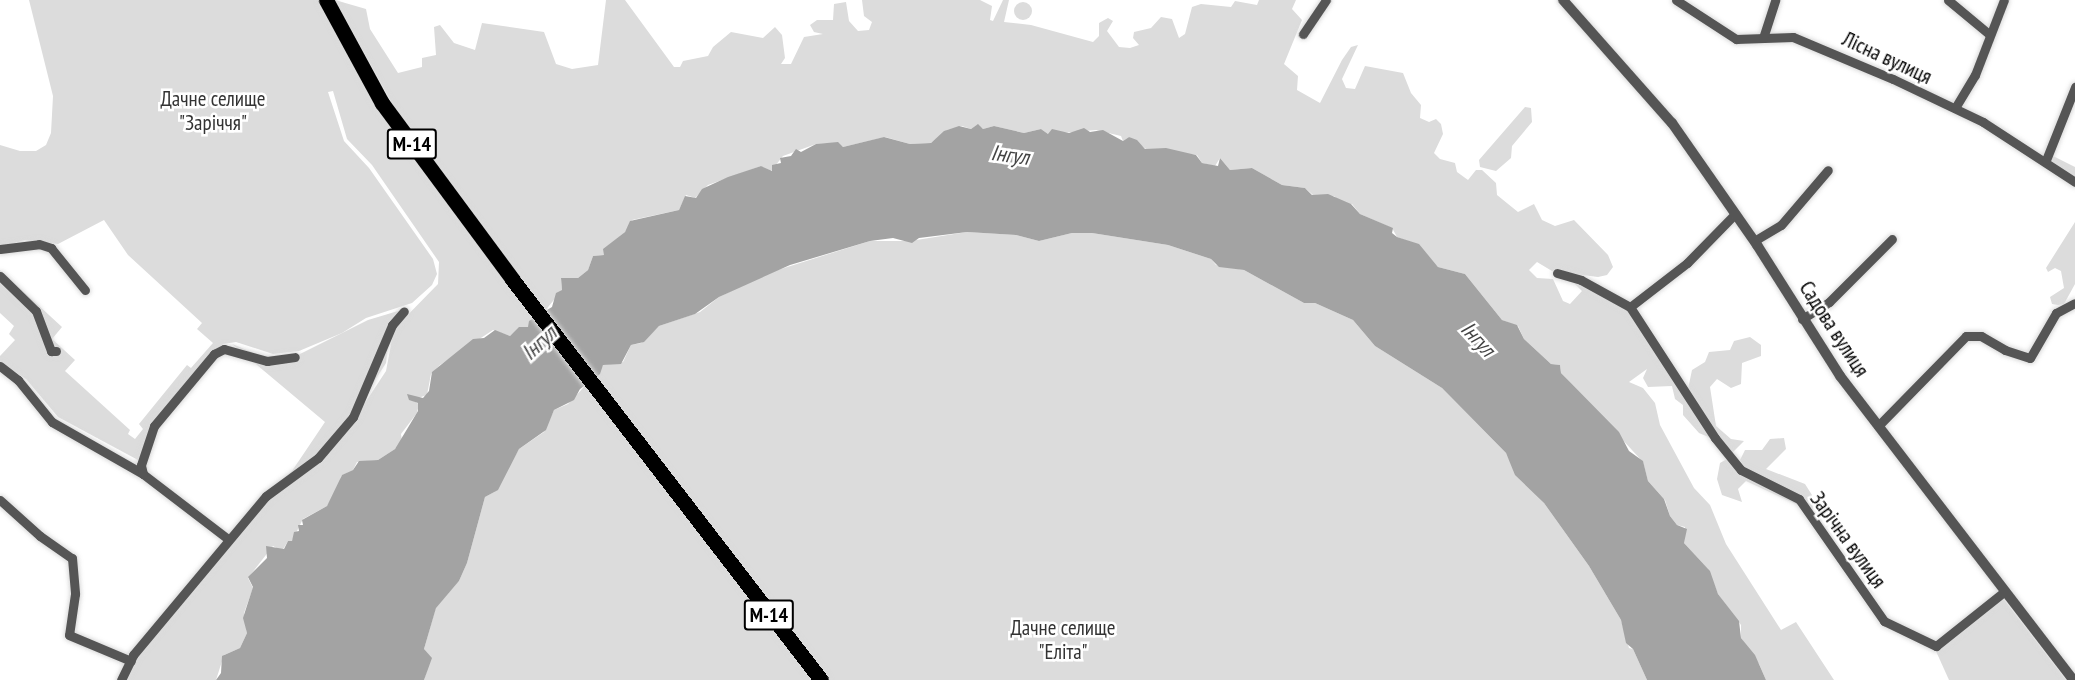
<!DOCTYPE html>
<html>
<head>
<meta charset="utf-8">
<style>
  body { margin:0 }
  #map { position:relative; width:2075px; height:680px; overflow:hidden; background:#fff; font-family:"PT Sans Narrow",sans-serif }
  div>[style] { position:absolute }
  .green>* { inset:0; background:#dcdcdc }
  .round { border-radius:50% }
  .water>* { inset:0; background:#a3a3a3 }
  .roads { filter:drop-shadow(0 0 2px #dbdbdb) drop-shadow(0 0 2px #dbdbdb) }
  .minor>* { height:9px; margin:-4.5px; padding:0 4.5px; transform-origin:4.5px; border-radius:4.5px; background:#555 }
  .tertiary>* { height:10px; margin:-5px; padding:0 5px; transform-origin:5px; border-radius:5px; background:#555 }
  .trunk>* { height:15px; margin:-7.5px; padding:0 7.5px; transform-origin:7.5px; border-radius:7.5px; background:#000 }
  span { translate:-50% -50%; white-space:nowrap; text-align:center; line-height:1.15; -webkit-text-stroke:5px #fff; paint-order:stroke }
  .shield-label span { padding:2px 4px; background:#fff; border:2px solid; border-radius:4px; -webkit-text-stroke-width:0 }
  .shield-label { font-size:20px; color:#000; font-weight:700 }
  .street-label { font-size:21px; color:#000 }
  .park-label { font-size:21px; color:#333 }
  .water-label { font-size:22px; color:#444; font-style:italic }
</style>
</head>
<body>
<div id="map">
  <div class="green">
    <div style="clip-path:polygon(29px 0,322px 0,417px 160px,533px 319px,528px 328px,521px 327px,510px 336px,493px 330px,440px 365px,431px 374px,427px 395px,412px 400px,419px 404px,417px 413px,401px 434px,402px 441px,395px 449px,378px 460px,357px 462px,353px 470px,341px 476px,339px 487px,327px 506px,303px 519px,292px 541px,288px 541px,282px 551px,273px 546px,248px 578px,253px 588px,244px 613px,247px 633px,240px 648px,224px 655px,216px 680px,126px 680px,141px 649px,267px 498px,357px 415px,386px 371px,394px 329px,438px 284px,439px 262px,372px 165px,347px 139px,333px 91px,328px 92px,344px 141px,369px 168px,433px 259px,437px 274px,432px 285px,412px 303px,366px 318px,342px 333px,299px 351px,273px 354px,236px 342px,223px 344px,162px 415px,138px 460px,58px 417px,26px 379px,0 362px,0 356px,15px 340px,9px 334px,14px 326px,0 313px,0 270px,62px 327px,52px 339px,75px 360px,65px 371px,130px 430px,128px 434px,135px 439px,143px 429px,139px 424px,187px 365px,191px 368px,213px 343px,197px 329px,202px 323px,128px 255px,104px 220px,58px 244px,25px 240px,0 247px,0 145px,20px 151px,36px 151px,46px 145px,51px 133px,53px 96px)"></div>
    <div style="clip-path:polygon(335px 0,366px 9px,370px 29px,398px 73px,422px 67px,422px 58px,436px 55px,434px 27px,440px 25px,454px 43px,475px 50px,482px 23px,544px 32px,556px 64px,572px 69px,598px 65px,606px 0,625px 0,674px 67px,680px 67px,683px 61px,708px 56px,713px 47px,731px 32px,763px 38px,775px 27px,782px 35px,785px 58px,781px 64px,791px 64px,804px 37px,823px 34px,814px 32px,810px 25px,817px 20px,833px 20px,834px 4px,846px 2px,849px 21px,858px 31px,869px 30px,872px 22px,864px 16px,862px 0,980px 0,992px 6px,990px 20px,993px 21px,1003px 0,1009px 0,1004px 22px,1031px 25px,1093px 42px,1099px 36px,1099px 23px,1108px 18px,1113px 21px,1107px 31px,1119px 47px,1130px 48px,1139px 45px,1133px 38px,1134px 32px,1151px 28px,1161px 17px,1172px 19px,1179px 38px,1185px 34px,1192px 7px,1201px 4px,1231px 7px,1235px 1px,1257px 5px,1259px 0,1296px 0,1292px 9px,1302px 20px,1284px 64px,1298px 76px,1297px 90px,1320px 103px,1342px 60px,1351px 47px,1358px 45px,1342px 79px,1346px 88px,1355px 89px,1365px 66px,1403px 73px,1411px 93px,1421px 105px,1420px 118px,1429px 122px,1436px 119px,1441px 124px,1443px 134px,1434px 153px,1440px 159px,1455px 163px,1457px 172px,1468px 180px,1476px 170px,1482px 170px,1496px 183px,1497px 195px,1518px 212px,1534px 204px,1542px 220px,1555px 226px,1574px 220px,1608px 255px,1613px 267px,1607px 275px,1598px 277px,1552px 271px,1537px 262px,1529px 270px,1537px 278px,1553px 279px,1563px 301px,1570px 304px,1582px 291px,1570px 279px,1627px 307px,1688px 389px,1692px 370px,1705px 362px,1709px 352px,1730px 350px,1734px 341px,1750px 337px,1761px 345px,1761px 356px,1742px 363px,1741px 384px,1731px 388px,1717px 379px,1710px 387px,1716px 426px,1731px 439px,1744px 441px,1731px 454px,1718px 449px,1711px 438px,1699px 433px,1683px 415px,1683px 405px,1675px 399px,1672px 386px,1648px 387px,1643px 378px,1647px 369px,1629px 382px,1643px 388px,1655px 403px,1660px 425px,1694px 488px,1710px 505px,1726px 544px,1781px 630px,1796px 622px,1834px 680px,1766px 680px,1759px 664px,1741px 638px,1741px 625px,1718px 594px,1708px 569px,1684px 543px,1685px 527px,1677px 525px,1670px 516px,1665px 500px,1648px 481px,1643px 462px,1561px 373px,1560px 365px,1551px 364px,1524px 339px,1518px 326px,1502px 320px,1465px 274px,1438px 267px,1419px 245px,1397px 237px,1392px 228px,1360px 214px,1352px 204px,1343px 204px,1334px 196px,1313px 195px,1305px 188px,1282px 185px,1252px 168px,1230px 170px,1220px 158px,1215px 166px,1202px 163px,1197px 155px,1146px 149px,1129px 137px,1123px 141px,1121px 136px,1096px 130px,1048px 134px,1041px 129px,1024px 133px,994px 126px,983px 129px,977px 125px,971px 129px,962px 126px,947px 130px,931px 143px,910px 144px,885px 137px,843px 147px,837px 143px,816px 144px,783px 156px,771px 171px,761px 166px,708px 185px,695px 198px,686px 195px,679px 210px,632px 220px,625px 232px,604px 249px,604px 255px,593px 256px,588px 270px,578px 278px,561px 278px,562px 290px,544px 312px,398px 114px)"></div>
    <div class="round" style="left:1014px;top:2px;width:18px;height:18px"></div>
    <div style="clip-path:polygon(1525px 107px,1531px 108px,1532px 122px,1512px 146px,1511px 158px,1496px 171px,1480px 167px,1479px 160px)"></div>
    <div style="clip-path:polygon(2051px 155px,2075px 167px,2075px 179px,2052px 162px)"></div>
    <div style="clip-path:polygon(2075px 222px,2075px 284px,2064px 304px,2058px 305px,2052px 304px,2050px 297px,2064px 288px,2061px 271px,2055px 268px,2048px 272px,2046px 268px)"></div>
    <div style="clip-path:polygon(967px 232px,1016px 235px,1039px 241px,1072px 233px,1092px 233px,1168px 245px,1211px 259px,1216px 265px,1244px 270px,1304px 303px,1315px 303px,1353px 320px,1375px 346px,1442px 388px,1506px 453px,1515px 471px,1544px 503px,1589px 566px,1621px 620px,1629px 648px,1633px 649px,1647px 680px,826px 680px,595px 379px,603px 365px,623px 362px,631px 345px,641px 343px,659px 326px,700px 312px,719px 297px,765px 274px,870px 241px,910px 241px)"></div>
    <div style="clip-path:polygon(408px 308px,389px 332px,386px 363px,361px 402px,323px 449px,278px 483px,292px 471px,325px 422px,232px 344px,264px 357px,300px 354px,368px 320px)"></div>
    <div style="clip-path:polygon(585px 386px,816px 680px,424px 680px,430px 660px,424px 649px,436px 607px,459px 581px,467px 563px,485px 497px,494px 492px,519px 449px,544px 432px,554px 410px,568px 404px)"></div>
    <div style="clip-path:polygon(1784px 438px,1786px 449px,1766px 469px,1805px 484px,1812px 495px,1813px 512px,1746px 481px,1738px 489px,1742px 502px,1722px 495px,1717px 479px,1720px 463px,1727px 459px,1746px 469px,1740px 460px,1745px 450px,1762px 450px,1770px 439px)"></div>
    <div style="clip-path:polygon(2001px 599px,2005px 601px,2066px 680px,1949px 680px,1935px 649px)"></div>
  </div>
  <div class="water">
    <div style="clip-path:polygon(978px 124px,983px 129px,994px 126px,1024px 133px,1041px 129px,1048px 134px,1052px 129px,1069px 133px,1084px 128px,1090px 132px,1103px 130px,1123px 141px,1129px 137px,1137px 140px,1145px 149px,1166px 148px,1196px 155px,1202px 163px,1218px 166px,1220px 158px,1230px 170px,1252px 168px,1282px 185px,1305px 188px,1312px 195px,1328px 194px,1351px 204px,1360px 214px,1393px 228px,1392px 233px,1397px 237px,1419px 244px,1438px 267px,1465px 274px,1502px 320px,1517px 325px,1524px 339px,1551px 364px,1560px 365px,1561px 373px,1619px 432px,1629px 451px,1643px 461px,1648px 481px,1664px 499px,1670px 516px,1677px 525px,1687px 529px,1684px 543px,1710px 571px,1718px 594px,1739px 621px,1741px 638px,1755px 655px,1766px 680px,1647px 680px,1633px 649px,1626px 643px,1621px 620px,1589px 566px,1544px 503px,1515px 475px,1506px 453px,1442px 388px,1375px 346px,1353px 320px,1315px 303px,1304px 303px,1244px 270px,1219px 267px,1211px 259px,1168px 245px,1092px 233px,1072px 233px,1039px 241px,1016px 235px,967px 232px,919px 238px,912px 243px,893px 238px,870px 241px,790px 265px,719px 297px,695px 314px,659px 326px,644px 342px,631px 345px,621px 364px,603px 365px,600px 374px,580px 389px,574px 400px,554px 410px,546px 430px,519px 449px,498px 490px,485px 497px,467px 563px,459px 581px,436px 608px,424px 649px,432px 658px,424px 680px,216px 680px,221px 673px,222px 656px,240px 648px,247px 633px,243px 618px,253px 587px,248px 577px,267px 558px,266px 546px,284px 549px,288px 541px,292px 541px,294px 532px,299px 531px,298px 525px,303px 525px,302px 520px,327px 506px,342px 475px,353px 470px,359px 461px,378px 460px,395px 449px,418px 411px,418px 403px,409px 400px,407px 394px,423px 398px,429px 391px,432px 372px,473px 339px,484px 338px,495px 330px,510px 336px,519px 327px,528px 327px,529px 321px,552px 307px,556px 293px,562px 290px,561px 278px,578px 278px,588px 270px,593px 256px,604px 255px,603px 249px,625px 232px,630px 221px,679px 210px,685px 196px,696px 198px,702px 189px,728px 177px,761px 166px,772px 171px,772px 165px,781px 163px,780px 158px,791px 156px,796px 149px,801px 152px,816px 144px,838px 142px,843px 147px,884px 137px,910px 144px,931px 143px,944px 131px,959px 126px,971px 129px)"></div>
  </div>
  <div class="roads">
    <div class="minor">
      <div style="left:1676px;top:0;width:72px;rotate:33deg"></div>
      <div style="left:1736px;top:39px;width:57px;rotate:-2deg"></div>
      <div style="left:1793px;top:37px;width:108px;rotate:22.8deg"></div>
      <div style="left:1893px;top:79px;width:100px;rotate:25.5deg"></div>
      <div style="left:1983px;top:122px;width:110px;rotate:33.1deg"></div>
      <div style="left:1948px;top:0;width:53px;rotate:39.7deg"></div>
      <div style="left:1303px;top:34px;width:41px;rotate:-55.9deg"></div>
      <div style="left:1763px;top:38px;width:40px;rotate:-72deg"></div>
      <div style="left:1955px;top:108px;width:39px;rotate:-59deg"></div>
      <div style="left:1975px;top:75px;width:80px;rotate:-68.9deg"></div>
      <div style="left:2046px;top:160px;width:79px;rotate:-68.3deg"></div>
      <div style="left:1754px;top:241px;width:31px;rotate:-31deg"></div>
      <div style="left:1781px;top:225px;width:72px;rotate:-49.5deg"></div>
      <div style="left:0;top:249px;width:39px;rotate:-7deg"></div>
      <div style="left:39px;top:244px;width:13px;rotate:18deg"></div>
      <div style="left:51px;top:248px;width:54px;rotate:51deg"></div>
      <div style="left:1557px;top:273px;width:25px;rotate:16deg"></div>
      <div style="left:1581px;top:280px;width:56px;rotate:28.9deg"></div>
      <div style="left:1630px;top:307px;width:72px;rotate:-37.7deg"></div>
      <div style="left:1687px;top:263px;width:69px;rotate:-45.6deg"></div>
      <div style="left:0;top:276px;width:50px;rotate:44.2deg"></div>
      <div style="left:36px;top:311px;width:43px;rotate:69.4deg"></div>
      <div style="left:51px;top:351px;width:5px"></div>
      <div style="left:1630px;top:307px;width:156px;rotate:57deg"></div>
      <div style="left:1715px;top:438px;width:41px;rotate:50.9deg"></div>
      <div style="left:1741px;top:470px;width:65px;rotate:26.6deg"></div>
      <div style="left:1799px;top:499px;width:149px;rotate:55.1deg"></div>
      <div style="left:1884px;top:621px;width:58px;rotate:25.7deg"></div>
      <div style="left:1936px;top:646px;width:87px;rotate:-38.5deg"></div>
      <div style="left:1802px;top:319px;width:32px;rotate:-32deg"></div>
      <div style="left:1829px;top:302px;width:89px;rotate:-45deg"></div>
      <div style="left:0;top:366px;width:23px;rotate:38deg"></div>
      <div style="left:18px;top:380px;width:54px;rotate:51deg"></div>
      <div style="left:52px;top:422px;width:105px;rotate:29.7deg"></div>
      <div style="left:143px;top:474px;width:107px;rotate:37.4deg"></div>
      <div style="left:1878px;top:426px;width:126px;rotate:-45.6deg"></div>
      <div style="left:1966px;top:336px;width:15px"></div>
      <div style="left:1981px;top:336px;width:28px;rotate:30deg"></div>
      <div style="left:2005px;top:350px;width:26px;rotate:18deg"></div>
      <div style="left:2030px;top:358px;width:52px;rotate:-60deg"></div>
      <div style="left:2056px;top:313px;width:21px;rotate:-28deg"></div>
      <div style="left:143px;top:474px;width:9px;rotate:-103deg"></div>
      <div style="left:141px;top:465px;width:41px;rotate:-71.6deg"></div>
      <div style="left:154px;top:426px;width:94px;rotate:-50.2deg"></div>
      <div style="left:214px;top:354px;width:11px;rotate:-27deg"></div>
      <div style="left:224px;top:349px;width:45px;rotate:15.6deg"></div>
      <div style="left:267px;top:361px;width:28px;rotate:-8deg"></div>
      <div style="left:0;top:500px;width:54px;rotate:42deg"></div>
      <div style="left:40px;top:536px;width:39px;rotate:35deg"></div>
      <div style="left:72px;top:558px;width:36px;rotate:85deg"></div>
      <div style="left:75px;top:594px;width:41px;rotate:98.3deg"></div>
      <div style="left:69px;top:635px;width:67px;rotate:22.8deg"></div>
      <div style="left:121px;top:680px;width:28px;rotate:-64deg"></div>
      <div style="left:133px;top:655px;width:207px;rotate:-50.1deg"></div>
      <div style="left:266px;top:496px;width:64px;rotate:-36.2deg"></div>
      <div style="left:318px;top:458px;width:54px;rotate:-49.5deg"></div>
      <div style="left:353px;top:417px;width:100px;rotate:-67deg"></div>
      <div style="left:392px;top:325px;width:18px;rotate:-49deg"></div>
    </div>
    <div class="tertiary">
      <div style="left:1563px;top:0;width:164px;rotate:48.5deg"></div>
      <div style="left:1672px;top:123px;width:149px;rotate:55.1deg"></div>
      <div style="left:1757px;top:245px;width:155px;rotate:57.6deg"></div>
      <div style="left:1840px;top:376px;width:383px;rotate:52.5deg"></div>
    </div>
    <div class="trunk">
      <div style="left:326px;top:0;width:117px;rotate:61.5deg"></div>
      <div style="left:382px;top:103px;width:219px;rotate:53.5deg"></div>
      <div style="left:512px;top:279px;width:506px;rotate:52.38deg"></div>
    </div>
  </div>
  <div class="shield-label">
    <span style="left:412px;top:144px">М-14</span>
    <span style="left:769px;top:615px">М-14</span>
  </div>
  <div class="street-label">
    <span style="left:1887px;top:58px;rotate:25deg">Лісна вулиця</span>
    <span style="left:1834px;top:329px;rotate:57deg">Садова вулиця</span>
    <span style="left:1848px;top:540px;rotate:54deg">Зарічна вулиця</span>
  </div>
  <div class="park-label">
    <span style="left:213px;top:111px">Дачне селище<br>"Заріччя"</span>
    <span style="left:1063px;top:640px">Дачне селище<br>"Еліта"</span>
  </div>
  <div class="water-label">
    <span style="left:1010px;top:155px;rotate:8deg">Інгул</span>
    <span style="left:1478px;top:339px;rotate:47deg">Інгул</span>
    <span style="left:539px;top:343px;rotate:-43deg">Інгул</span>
  </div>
</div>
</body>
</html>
